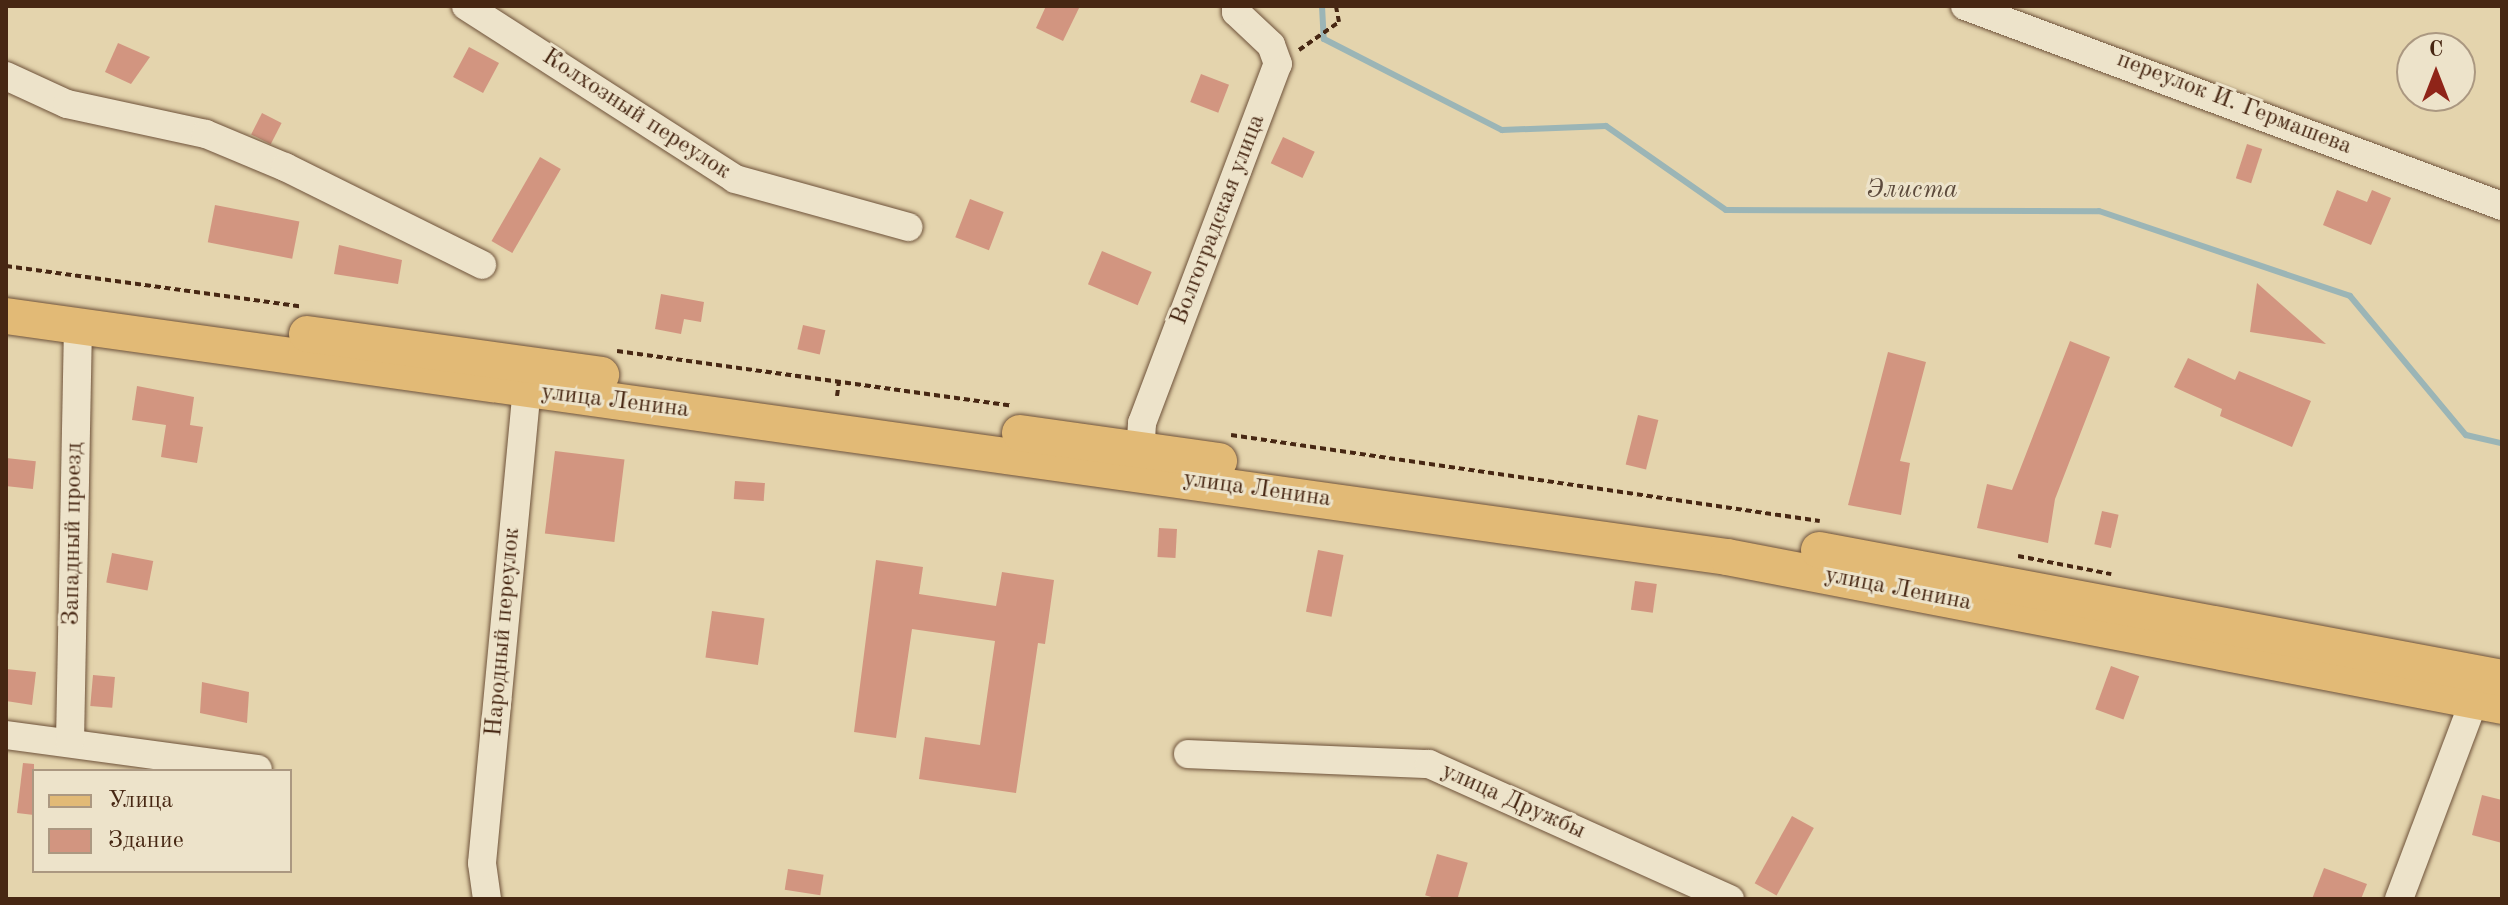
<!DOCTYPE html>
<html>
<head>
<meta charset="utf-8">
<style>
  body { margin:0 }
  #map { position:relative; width:2508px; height:905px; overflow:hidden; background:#e4d4ad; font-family:"Old Standard TT",serif }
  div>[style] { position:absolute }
  .stream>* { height:6px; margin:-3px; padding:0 3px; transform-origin:3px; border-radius:3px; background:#9bb5b6 }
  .building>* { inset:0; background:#d29580; transform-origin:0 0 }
  .path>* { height:4px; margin-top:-2px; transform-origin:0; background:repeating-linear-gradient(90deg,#472713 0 6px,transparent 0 10px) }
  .roads { filter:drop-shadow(0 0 2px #6e523a) drop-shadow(0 0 2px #6e523a) }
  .minor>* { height:28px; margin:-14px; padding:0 14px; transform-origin:14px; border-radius:14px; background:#ede3ca }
  .major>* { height:36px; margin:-18px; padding:0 18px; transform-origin:18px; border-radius:18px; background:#e2ba76 }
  span { translate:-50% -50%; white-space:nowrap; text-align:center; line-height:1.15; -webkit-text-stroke:6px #ede3ca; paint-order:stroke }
  .street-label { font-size:24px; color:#472713 }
  .water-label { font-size:26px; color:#5c4a3c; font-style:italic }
  .frame { position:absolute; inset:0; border:8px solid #472713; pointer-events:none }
  .legend { position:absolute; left:32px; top:769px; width:260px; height:104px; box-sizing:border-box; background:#ede3ca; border:2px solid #ab9881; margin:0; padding:10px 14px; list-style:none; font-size:24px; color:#472713 }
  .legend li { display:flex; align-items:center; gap:16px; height:40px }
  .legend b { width:40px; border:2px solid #ab9881 }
  .north { position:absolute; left:2396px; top:32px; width:80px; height:80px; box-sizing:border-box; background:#ede3ca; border:2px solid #ab9881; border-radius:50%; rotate:0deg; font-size:22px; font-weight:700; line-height:32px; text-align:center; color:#472713 }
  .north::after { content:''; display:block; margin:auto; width:28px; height:36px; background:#8f2418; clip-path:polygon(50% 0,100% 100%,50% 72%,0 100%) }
</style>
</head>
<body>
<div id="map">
  <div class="stream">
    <div style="left:1322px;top:6px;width:33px;rotate:87deg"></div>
    <div style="left:1324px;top:39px;width:200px;rotate:27.1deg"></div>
    <div style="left:1502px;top:130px;width:104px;rotate:-2.2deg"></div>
    <div style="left:1606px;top:126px;width:146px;rotate:35deg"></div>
    <div style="left:1726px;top:210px;width:373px;rotate:0.2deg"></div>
    <div style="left:2099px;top:211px;width:265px;rotate:18.7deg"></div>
    <div style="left:2350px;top:296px;width:181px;rotate:50.2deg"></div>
    <div style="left:2466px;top:435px;width:37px;rotate:13deg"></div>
  </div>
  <div class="building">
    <div style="clip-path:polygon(1046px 6px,1080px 6px,1063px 41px,1036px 28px)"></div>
    <div style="clip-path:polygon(118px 43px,150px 57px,131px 84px,105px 72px)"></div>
    <div style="left:469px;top:47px;width:34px;height:34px;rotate:28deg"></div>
    <div style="left:1201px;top:74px;width:30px;height:30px;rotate:21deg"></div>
    <div style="left:262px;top:113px;width:22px;height:24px;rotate:27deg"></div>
    <div style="left:1283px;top:137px;width:35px;height:29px;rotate:25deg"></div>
    <div style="left:2247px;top:144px;width:16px;height:36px;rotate:18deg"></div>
    <div style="left:540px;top:157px;width:24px;height:97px;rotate:30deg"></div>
    <div style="clip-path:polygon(2337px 190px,2367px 202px,2372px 190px,2391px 198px,2371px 245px,2323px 225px)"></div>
    <div style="left:970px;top:199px;width:36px;height:41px;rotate:21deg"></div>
    <div style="left:215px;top:205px;width:86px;height:38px;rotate:11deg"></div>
    <div style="clip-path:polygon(339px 245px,402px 260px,398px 284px,334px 274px)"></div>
    <div style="left:1102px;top:251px;width:54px;height:36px;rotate:23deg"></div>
    <div style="clip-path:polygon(2257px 283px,2326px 344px,2250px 332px)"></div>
    <div style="clip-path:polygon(661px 294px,704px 302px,701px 322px,684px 319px,681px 334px,655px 329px)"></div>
    <div style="left:803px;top:325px;width:23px;height:25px;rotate:13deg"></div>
    <div style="clip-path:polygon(2070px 341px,2110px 357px,2055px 499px,2048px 543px,1977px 528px,1987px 484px,2012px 490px)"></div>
    <div style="clip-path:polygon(1888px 352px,1926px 362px,1900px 461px,1910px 463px,1901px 515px,1848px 505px)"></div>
    <div style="clip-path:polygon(2188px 358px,2235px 380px,2239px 371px,2311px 401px,2292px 447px,2220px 416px,2222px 409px,2174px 387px)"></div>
    <div style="clip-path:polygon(137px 386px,194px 397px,190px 425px,203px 427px,197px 463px,161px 457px,166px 425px,132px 420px)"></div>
    <div style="left:1638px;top:415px;width:21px;height:51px;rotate:14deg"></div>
    <div style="left:555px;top:451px;width:70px;height:83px;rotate:7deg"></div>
    <div style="left:6px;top:458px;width:30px;height:28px;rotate:6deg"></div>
    <div style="left:735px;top:481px;width:30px;height:18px;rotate:4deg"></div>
    <div style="left:2102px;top:511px;width:17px;height:34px;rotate:13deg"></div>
    <div style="left:1159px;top:528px;width:18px;height:29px;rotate:3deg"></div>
    <div style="left:1318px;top:550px;width:26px;height:63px;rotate:11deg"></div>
    <div style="left:112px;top:553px;width:42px;height:30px;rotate:11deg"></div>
    <div style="clip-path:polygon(876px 560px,923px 567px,919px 594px,996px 606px,1002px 572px,1054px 580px,1045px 644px,1038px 643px,1016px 793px,919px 779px,925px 737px,980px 745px,995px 641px,912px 629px,896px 738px,854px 732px)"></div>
    <div style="left:1635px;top:581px;width:22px;height:29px;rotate:8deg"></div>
    <div style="left:712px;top:611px;width:53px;height:47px;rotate:8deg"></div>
    <div style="left:2111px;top:666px;width:30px;height:46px;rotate:20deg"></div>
    <div style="clip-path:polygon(6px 669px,36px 672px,32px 705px,6px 701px)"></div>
    <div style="left:93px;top:675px;width:22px;height:31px;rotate:5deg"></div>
    <div style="clip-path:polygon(202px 682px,249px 692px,247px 723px,200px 713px)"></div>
    <div style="clip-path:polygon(23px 763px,34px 764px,34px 815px,17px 813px)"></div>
    <div style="clip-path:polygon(2482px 795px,2502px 800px,2502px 843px,2472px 835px)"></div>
    <div style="left:1792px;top:816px;width:25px;height:77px;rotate:29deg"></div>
    <div style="left:1437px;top:854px;width:32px;height:43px;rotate:16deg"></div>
    <div style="clip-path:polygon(2324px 868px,2367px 884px,2361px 899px,2312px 899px)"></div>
    <div style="left:788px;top:869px;width:36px;height:21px;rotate:9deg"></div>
  </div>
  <div class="path">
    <div style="left:1299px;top:50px;width:49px;rotate:-35deg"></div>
    <div style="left:1339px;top:22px;width:16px;rotate:-101deg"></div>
    <div style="left:6px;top:266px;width:296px;rotate:7.8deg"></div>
    <div style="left:617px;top:351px;width:399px;rotate:7.9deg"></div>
    <div style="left:837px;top:396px;width:14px;rotate:-82deg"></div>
    <div style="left:1231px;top:435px;width:595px;rotate:8.31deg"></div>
    <div style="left:2018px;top:556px;width:95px;rotate:11deg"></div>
  </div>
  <div class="roads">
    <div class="minor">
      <div style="left:466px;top:6px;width:320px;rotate:32.7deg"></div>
      <div style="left:735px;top:179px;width:180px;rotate:15.5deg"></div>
      <div style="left:1965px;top:6px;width:573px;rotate:20.43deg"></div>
      <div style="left:6px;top:76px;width:67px;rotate:24.7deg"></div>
      <div style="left:67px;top:104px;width:142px;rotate:12.2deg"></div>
      <div style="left:206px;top:134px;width:86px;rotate:22.7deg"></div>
      <div style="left:285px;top:167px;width:220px;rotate:26.4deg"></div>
      <div style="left:1139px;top:470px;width:47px;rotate:-86.3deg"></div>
      <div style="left:1142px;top:423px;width:384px;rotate:-69.3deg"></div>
      <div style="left:1278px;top:64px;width:20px;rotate:-110deg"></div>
      <div style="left:1271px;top:45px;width:48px;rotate:-136.7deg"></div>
      <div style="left:1236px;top:12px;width:6px;rotate:-90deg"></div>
      <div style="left:6px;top:735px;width:254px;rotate:7.7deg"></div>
      <div style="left:70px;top:742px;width:415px;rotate:-88.9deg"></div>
      <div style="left:1188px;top:754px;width:241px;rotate:2.4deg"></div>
      <div style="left:1429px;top:764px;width:330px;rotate:24.2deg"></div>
      <div style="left:487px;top:899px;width:36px;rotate:-98deg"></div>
      <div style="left:482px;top:863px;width:495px;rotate:-84.6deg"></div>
      <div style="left:2399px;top:899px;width:212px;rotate:-69.3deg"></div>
    </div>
    <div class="major">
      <div style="left:6px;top:316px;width:1738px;rotate:7.97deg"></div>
      <div style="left:1727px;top:557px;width:789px;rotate:10.88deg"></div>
      <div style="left:307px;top:334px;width:297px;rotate:7.9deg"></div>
      <div style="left:1020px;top:433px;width:201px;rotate:8deg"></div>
      <div style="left:1819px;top:550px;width:695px;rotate:10.61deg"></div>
    </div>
  </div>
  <div class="street-label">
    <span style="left:2234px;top:104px;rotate:21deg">переулок И. Гермашева</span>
    <span style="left:636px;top:115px;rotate:33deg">Колхозный переулок</span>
    <span style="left:1219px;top:220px;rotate:-69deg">Волгоградская улица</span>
    <span style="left:615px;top:402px;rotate:7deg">улица Ленина</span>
    <span style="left:1257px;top:490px;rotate:8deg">улица Ленина</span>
    <span style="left:74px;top:534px;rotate:-89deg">Западный проезд</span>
    <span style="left:1898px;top:590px;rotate:11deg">улица Ленина</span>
    <span style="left:504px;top:632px;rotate:-85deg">Народный переулок</span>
    <span style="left:1513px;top:802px;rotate:24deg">улица Дружбы</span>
  </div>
  <div class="water-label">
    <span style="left:1912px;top:191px">Элиста</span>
  </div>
  <div class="frame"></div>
  <ul class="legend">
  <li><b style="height:10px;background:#e2ba76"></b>Улица</li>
  <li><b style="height:22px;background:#d29580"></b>Здание</li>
  </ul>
  <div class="north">С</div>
</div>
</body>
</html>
